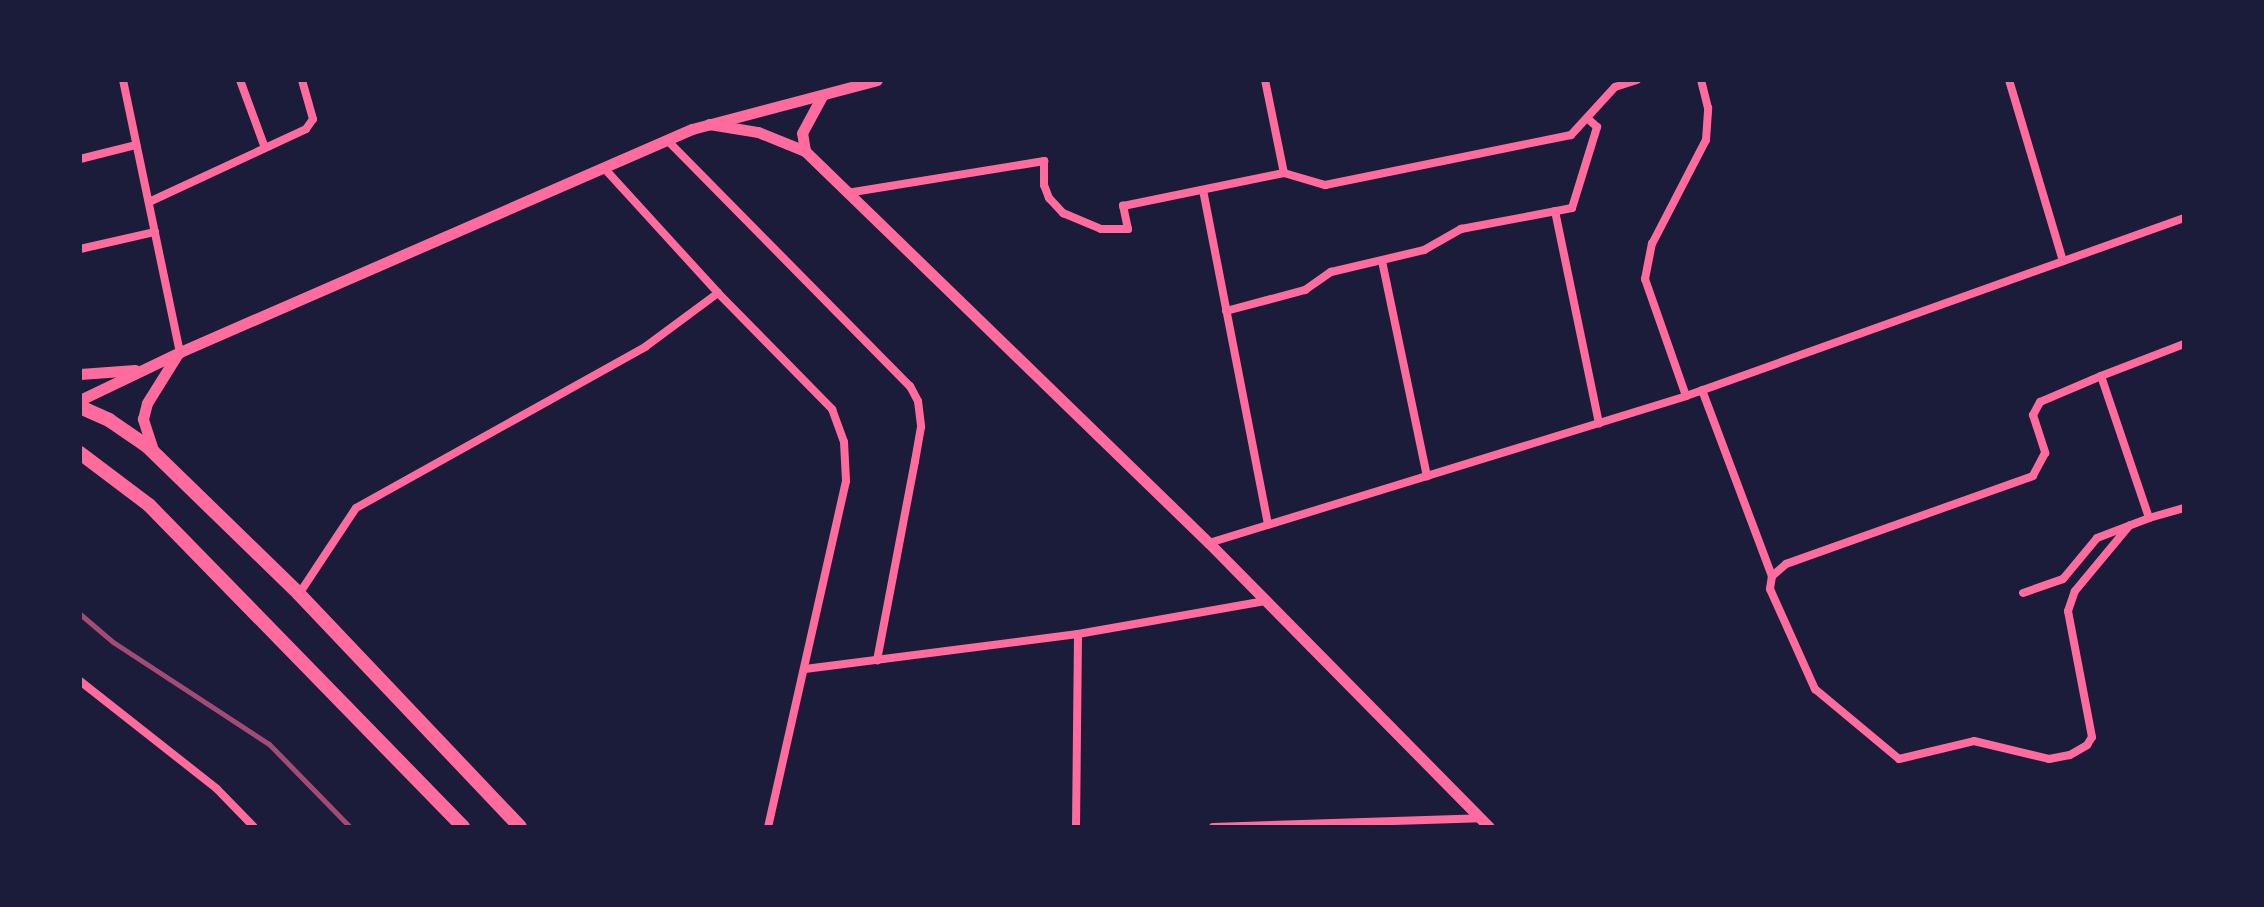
<!DOCTYPE html>
<html>
<head>
<meta charset="utf-8">
<style>
  body { margin:0 }
  #map { position:relative; width:2264px; height:907px; overflow:hidden; background:#1b1b3a; font-family:Roboto,sans-serif }
  div>[style] { position:absolute }
  .minor>* { height:8px; margin:-4px; padding:0 4px; transform-origin:4px; border-radius:4px; background:#ff6b9d }
  .tertiary>* { height:11px; margin:-5.5px; padding:0 5.5px; transform-origin:5.5px; border-radius:5.5px; background:#ff6b9d }
  .primary>* { height:14px; margin:-7px; padding:0 7px; transform-origin:7px; border-radius:7px; background:#ff6b9d }
  .rail>* { height:5px; margin:-2.5px; padding:0 2.5px; transform-origin:2.5px; border-radius:2.5px; background:#a44b75 }
  span { translate:-50% -50%; white-space:nowrap; text-align:center; line-height:1.15; -webkit-text-stroke:6px #1b1b3a; paint-order:stroke }
  .frame { position:absolute; inset:0; border:82px solid #1b1b3a; pointer-events:none }
</style>
</head>
<body>
<div id="map">
  <div class="minor">
    <div style="left:123px;top:80px;width:278px;rotate:78.2deg"></div>
    <div style="left:240px;top:80px;width:72px;rotate:69.8deg"></div>
    <div style="left:1265px;top:80px;width:95px;rotate:78.5deg"></div>
    <div style="left:2009px;top:80px;width:189px;rotate:73.4deg"></div>
    <div style="left:667px;top:140px;width:346px;rotate:45.4deg"></div>
    <div style="left:910px;top:386px;width:17px;rotate:62deg"></div>
    <div style="left:918px;top:401px;width:26px;rotate:83deg"></div>
    <div style="left:921px;top:427px;width:35px;rotate:100deg"></div>
    <div style="left:915px;top:461px;width:203px;rotate:100.8deg"></div>
    <div style="left:80px;top:159px;width:58px;rotate:-14deg"></div>
    <div style="left:604px;top:168px;width:169px;rotate:47.6deg"></div>
    <div style="left:718px;top:293px;width:163px;rotate:45.5deg"></div>
    <div style="left:832px;top:409px;width:35px;rotate:70deg"></div>
    <div style="left:844px;top:442px;width:39px;rotate:87deg"></div>
    <div style="left:846px;top:481px;width:355px;rotate:102.7deg"></div>
    <div style="left:1203px;top:190px;width:341px;rotate:79deg"></div>
    <div style="left:847px;top:193px;width:200px;rotate:-9.2deg"></div>
    <div style="left:1044px;top:161px;width:24px;rotate:90deg"></div>
    <div style="left:1044px;top:185px;width:14px;rotate:69deg"></div>
    <div style="left:1049px;top:198px;width:21px;rotate:47deg"></div>
    <div style="left:1063px;top:213px;width:41px;rotate:22.8deg"></div>
    <div style="left:1101px;top:229px;width:27px"></div>
    <div style="left:1128px;top:229px;width:24px;rotate:-102deg"></div>
    <div style="left:1123px;top:206px;width:164px;rotate:-11.6deg"></div>
    <div style="left:1284px;top:173px;width:43px;rotate:16.3deg"></div>
    <div style="left:1325px;top:185px;width:251px;rotate:-11.5deg"></div>
    <div style="left:1571px;top:135px;width:65px;rotate:-47.5deg"></div>
    <div style="left:1615px;top:87px;width:23px;rotate:-18deg"></div>
    <div style="left:149px;top:202px;width:173px;rotate:-24.9deg"></div>
    <div style="left:306px;top:129px;width:12px;rotate:-55deg"></div>
    <div style="left:313px;top:119px;width:41px;rotate:-105.8deg"></div>
    <div style="left:1555px;top:211px;width:217px;rotate:78.3deg"></div>
    <div style="left:80px;top:249px;width:77px;rotate:-12.8deg"></div>
    <div style="left:1382px;top:261px;width:220px;rotate:78.2deg"></div>
    <div style="left:1226px;top:311px;width:82px;rotate:-14.9deg"></div>
    <div style="left:1305px;top:290px;width:32px;rotate:-35deg"></div>
    <div style="left:1331px;top:272px;width:96px;rotate:-13.3deg"></div>
    <div style="left:1424px;top:250px;width:43px;rotate:-29.6deg"></div>
    <div style="left:1461px;top:229px;width:113px;rotate:-10.7deg"></div>
    <div style="left:1572px;top:208px;width:85px;rotate:-72.8deg"></div>
    <div style="left:1597px;top:127px;width:13px;rotate:-138deg"></div>
    <div style="left:2184px;top:344px;width:89px;rotate:158.9deg"></div>
    <div style="left:2101px;top:376px;width:150px;rotate:71.3deg"></div>
    <div style="left:2149px;top:518px;width:36px;rotate:-16deg"></div>
    <div style="left:2101px;top:376px;width:66px;rotate:156.9deg"></div>
    <div style="left:2040px;top:402px;width:15px;rotate:118deg"></div>
    <div style="left:2033px;top:415px;width:40px;rotate:72deg"></div>
    <div style="left:2045px;top:453px;width:26px;rotate:118deg"></div>
    <div style="left:2033px;top:476px;width:262px;rotate:160.4deg"></div>
    <div style="left:1786px;top:564px;width:18px;rotate:139deg"></div>
    <div style="left:1772px;top:576px;width:13px;rotate:99deg"></div>
    <div style="left:1770px;top:589px;width:110px;rotate:65.8deg"></div>
    <div style="left:1815px;top:689px;width:109px;rotate:39.8deg"></div>
    <div style="left:1899px;top:759px;width:77px;rotate:-13.5deg"></div>
    <div style="left:1974px;top:741px;width:77px;rotate:13.5deg"></div>
    <div style="left:2049px;top:759px;width:21px;rotate:-11deg"></div>
    <div style="left:2070px;top:755px;width:20px;rotate:-30deg"></div>
    <div style="left:2087px;top:745px;width:9px;rotate:-58deg"></div>
    <div style="left:2092px;top:737px;width:128px;rotate:-100.8deg"></div>
    <div style="left:2068px;top:611px;width:21px;rotate:-71deg"></div>
    <div style="left:2075px;top:591px;width:85px;rotate:-50.3deg"></div>
    <div style="left:1702px;top:390px;width:199px;rotate:69.4deg"></div>
    <div style="left:1686px;top:396px;width:124px;rotate:-109.3deg"></div>
    <div style="left:1645px;top:279px;width:36px;rotate:-79deg"></div>
    <div style="left:1652px;top:244px;width:117px;rotate:-62.6deg"></div>
    <div style="left:1706px;top:140px;width:32px;rotate:-86deg"></div>
    <div style="left:1708px;top:108px;width:29px;rotate:-104deg"></div>
    <div style="left:1209px;top:543px;width:499px;rotate:-17.1deg"></div>
    <div style="left:1686px;top:396px;width:529px;rotate:-19.67deg"></div>
    <div style="left:2023px;top:593px;width:42px;rotate:-19.3deg"></div>
    <div style="left:2063px;top:579px;width:53px;rotate:-50.3deg"></div>
    <div style="left:2097px;top:538px;width:56px;rotate:-21deg"></div>
    <div style="left:299px;top:594px;width:103px;rotate:-56.5deg"></div>
    <div style="left:356px;top:508px;width:331px;rotate:-29.1deg"></div>
    <div style="left:645px;top:347px;width:91px;rotate:-36.5deg"></div>
    <div style="left:805px;top:669px;width:275px;rotate:-7.3deg"></div>
    <div style="left:1078px;top:634px;width:190px;rotate:-10deg"></div>
    <div style="left:80px;top:681px;width:174px;rotate:38.2deg"></div>
    <div style="left:217px;top:789px;width:53px;rotate:45.8deg"></div>
    <div style="left:1076px;top:827px;width:193px;rotate:-89.4deg"></div>
    <div style="left:1213px;top:827px;width:267px;rotate:-1.9deg"></div>
  </div>
  <div class="tertiary">
    <div style="left:709px;top:124px;width:50px;rotate:9.3deg"></div>
    <div style="left:758px;top:132px;width:51px;rotate:22deg"></div>
    <div style="left:805px;top:151px;width:563px;rotate:44.14deg"></div>
    <div style="left:1209px;top:543px;width:399px;rotate:45.4deg"></div>
    <div style="left:805px;top:151px;width:18px;rotate:-99deg"></div>
    <div style="left:802px;top:133px;width:42px;rotate:-61.6deg"></div>
    <div style="left:80px;top:374px;width:55px;rotate:-4.2deg"></div>
    <div style="left:80px;top:400px;width:111px;rotate:-25.6deg"></div>
    <div style="left:180px;top:352px;width:558px;rotate:-23.54deg"></div>
    <div style="left:692px;top:129px;width:191px;rotate:-14.8deg"></div>
    <div style="left:153px;top:450px;width:33px;rotate:-108deg"></div>
    <div style="left:143px;top:419px;width:16px;rotate:-76deg"></div>
    <div style="left:147px;top:403px;width:57px;rotate:-58deg"></div>
  </div>
  <div class="primary">
    <div style="left:80px;top:407px;width:32px;rotate:24deg"></div>
    <div style="left:109px;top:420px;width:46px;rotate:34.4deg"></div>
    <div style="left:147px;top:446px;width:212px;rotate:44.2deg"></div>
    <div style="left:299px;top:594px;width:321px;rotate:46.5deg"></div>
    <div style="left:80px;top:453px;width:86px;rotate:37deg"></div>
    <div style="left:149px;top:505px;width:450px;rotate:45.7deg"></div>
  </div>
  <div class="rail">
    <div style="left:80px;top:614px;width:43px;rotate:40.3deg"></div>
    <div style="left:113px;top:642px;width:186px;rotate:33.2deg"></div>
    <div style="left:269px;top:744px;width:116px;rotate:45.7deg"></div>
  </div>
  <div class="frame"></div>
</div>
</body>
</html>
